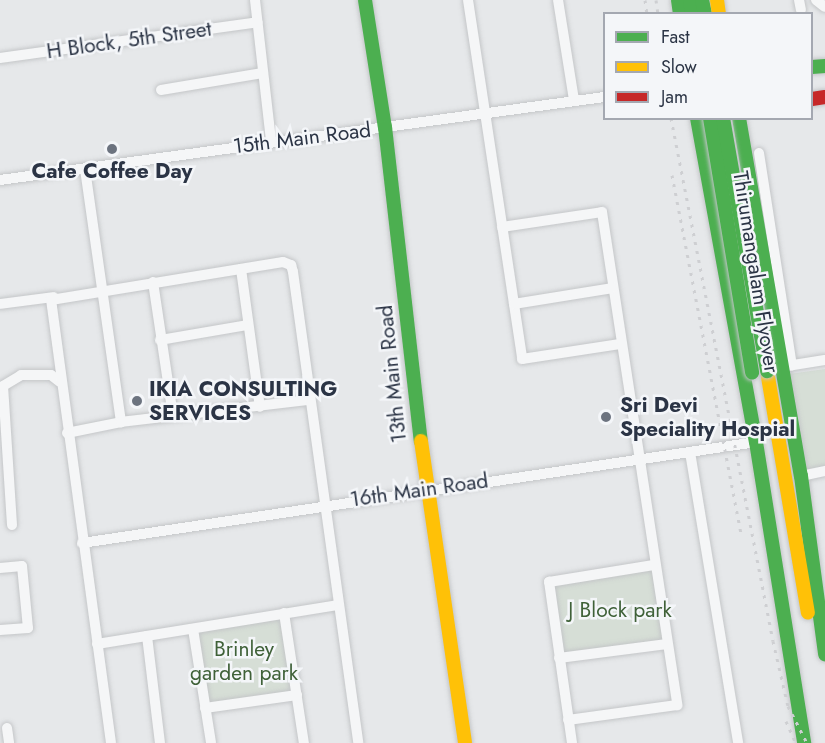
<!DOCTYPE html>
<html>
<head>
<meta charset="utf-8">
<style>
  body { margin:0 }
  #map { position:relative; width:825px; height:743px; overflow:hidden; background:#e6e8ea; font-family:Jost,sans-serif }
  div>[style] { position:absolute }
  .green>* { inset:0; background:#d6ded6; transform-origin:0 0 }
  .roads { filter:drop-shadow(0 0 2px #c4c6c8) drop-shadow(0 0 2px #c4c6c8) }
  .street>* { height:10px; margin:-5px; padding:0 5px; transform-origin:5px; border-radius:5px; background:#f5f6f7 }
  .fast>* { height:14px; margin:-7px; padding:0 7px; transform-origin:7px; border-radius:7px; background:#4caf50 }
  .slow>* { height:14px; margin:-7px; padding:0 7px; transform-origin:7px; border-radius:7px; background:#ffc107 }
  .jam>* { height:14px; margin:-7px; padding:0 7px; transform-origin:7px; border-radius:7px; background:#c62828 }
  .rail>* { height:3px; margin-top:-1.5px; transform-origin:0; background:repeating-linear-gradient(90deg,#cecfd2 0 3px,transparent 0 9px) }
  .bridges { filter:drop-shadow(0 0 2px #c2c5c8) drop-shadow(0 0 2px #c2c5c8) }
  .fast-bridge>* { height:14px; margin:-7px; padding:0 7px; transform-origin:7px; border-radius:7px; background:#4caf50 }
  .dots>* { width:16px; height:16px; translate:-50% -50%; box-sizing:border-box; border:3px solid #f4f6f9; border-radius:50% }
  span { translate:-50% -50%; white-space:nowrap; text-align:center; line-height:1.15; -webkit-text-stroke:5px #f4f6f9; paint-order:stroke }
  .street-label { font-size:21px; color:#2b3445 }
  .poi-label { font-size:21px; color:#2b3445; font-weight:700 }
  .left { translate:0 -50%; text-align:left }
  .park-label { font-size:21px; color:#3f6138 }
  .legend { position:absolute; left:603px; top:12px; width:210px; height:108px; box-sizing:border-box; background:#f4f6f9; border:2px solid #a4a8b1; margin:0; padding:8px 10px; list-style:none; font-size:18px; color:#2b3445 }
  .legend li { display:flex; align-items:center; gap:12px; height:30px }
  .legend b { width:30px; border:2px solid #a4a8b1 }
</style>
</head>
<body>
<div id="map">
  <div class="green">
    <div style="clip-path:polygon(825px 369px,825px 466px,807px 469px,789px 374px)"></div>
    <div style="left:654px;top:565px;width:80px;height:106px;rotate:81deg"></div>
    <div style="left:284px;top:613px;width:83px;height:92px;rotate:81deg"></div>
  </div>
  <div class="roads">
    <div class="street">
      <div style="left:255px;top:0;width:141px;rotate:83.5deg"></div>
      <div style="left:468px;top:0;width:363px;rotate:81.4deg"></div>
      <div style="left:522px;top:359px;width:99px;rotate:-8.7deg"></div>
      <div style="left:558px;top:0;width:101px;rotate:80.9deg"></div>
      <div style="left:799px;top:0;width:10px;rotate:79deg"></div>
      <div style="left:816px;top:0;width:11px;rotate:38deg"></div>
      <div style="left:0;top:58px;width:260px;rotate:-7.9deg"></div>
      <div style="left:161px;top:90px;width:103px;rotate:-9.5deg"></div>
      <div style="left:759px;top:153px;width:215px;rotate:81.2deg"></div>
      <div style="left:85px;top:169px;width:256px;rotate:81.9deg"></div>
      <div style="left:0;top:180px;width:610px;rotate:-7.82deg"></div>
      <div style="left:502px;top:227px;width:101px;rotate:-8.5deg"></div>
      <div style="left:602px;top:212px;width:499px;rotate:81.3deg"></div>
      <div style="left:677px;top:705px;width:110px;rotate:172.2deg"></div>
      <div style="left:241px;top:269px;width:139px;rotate:82.2deg"></div>
      <div style="left:153px;top:282px;width:135px;rotate:81.5deg"></div>
      <div style="left:0;top:304px;width:54px;rotate:-7.4deg"></div>
      <div style="left:514px;top:304px;width:100px;rotate:-9.2deg"></div>
      <div style="left:160px;top:340px;width:89px;rotate:-9.7deg"></div>
      <div style="left:787px;top:366px;width:38px;rotate:-9deg"></div>
      <div style="left:67px;top:433px;width:55px;rotate:-11.5deg"></div>
      <div style="left:121px;top:422px;width:189px;rotate:-6.7deg"></div>
      <div style="left:690px;top:452px;width:295px;rotate:80.6deg"></div>
      <div style="left:801px;top:476px;width:25px;rotate:-12deg"></div>
      <div style="left:12px;top:525px;width:139px;rotate:-93.7deg"></div>
      <div style="left:3px;top:386px;width:21px;rotate:-31deg"></div>
      <div style="left:21px;top:375px;width:30px"></div>
      <div style="left:51px;top:375px;width:11px;rotate:38deg"></div>
      <div style="left:82px;top:543px;width:682px;rotate:-8.52deg"></div>
      <div style="left:0;top:568px;width:22px;rotate:-5deg"></div>
      <div style="left:22px;top:566px;width:62px;rotate:84.5deg"></div>
      <div style="left:28px;top:628px;width:28px;rotate:176deg"></div>
      <div style="left:284px;top:613px;width:132px;rotate:81.3deg"></div>
      <div style="left:193px;top:629px;width:115px;rotate:81deg"></div>
      <div style="left:147px;top:636px;width:108px;rotate:83.1deg"></div>
      <div style="left:97px;top:644px;width:245px;rotate:-9.2deg"></div>
      <div style="left:559px;top:658px;width:109px;rotate:-7.4deg"></div>
      <div style="left:205px;top:708px;width:93px;rotate:-8deg"></div>
      <div style="left:7px;top:728px;width:15px;rotate:82deg"></div>
      <div style="left:111px;top:743px;width:447px;rotate:-97.7deg"></div>
      <div style="left:51px;top:300px;width:235px;rotate:-9.3deg"></div>
      <div style="left:283px;top:262px;width:9px;rotate:21deg"></div>
      <div style="left:291px;top:265px;width:7px;rotate:74deg"></div>
      <div style="left:293px;top:272px;width:475px;rotate:82.1deg"></div>
      <div style="left:572px;top:743px;width:163px;rotate:-98.1deg"></div>
      <div style="left:549px;top:582px;width:106px;rotate:-9.2deg"></div>
    </div>
    <div class="fast">
      <div style="left:365px;top:0;width:129px;rotate:81.1deg"></div>
      <div style="left:385px;top:127px;width:316px;rotate:83.5deg"></div>
      <div style="left:678px;top:0;width:14px;rotate:82deg"></div>
      <div style="left:690px;top:0;width:14px;rotate:82deg"></div>
      <div style="left:702px;top:0;width:14px;rotate:78deg"></div>
      <div style="left:812px;top:67px;width:13px;rotate:-4deg"></div>
      <div style="left:697px;top:118px;width:329px;rotate:79.7deg"></div>
      <div style="left:756px;top:442px;width:305px;rotate:80.9deg"></div>
      <div style="left:739px;top:118px;width:363px;rotate:80.2deg"></div>
      <div style="left:801px;top:476px;width:180px;rotate:82.3deg"></div>
    </div>
    <div class="slow">
      <div style="left:717px;top:0;width:14px;rotate:82deg"></div>
      <div style="left:767px;top:371px;width:245px;rotate:80.4deg"></div>
      <div style="left:421px;top:441px;width:305px;rotate:81.7deg"></div>
    </div>
    <div class="jam">
      <div style="left:812px;top:99px;width:13px;rotate:-9deg"></div>
    </div>
  </div>
  <div class="rail">
    <div style="left:645px;top:0;width:14px;rotate:82deg"></div>
    <div style="left:656px;top:0;width:14px;rotate:82deg"></div>
    <div style="left:671px;top:118px;width:533px;rotate:78.96deg"></div>
    <div style="left:773px;top:641px;width:67px;rotate:77deg"></div>
    <div style="left:788px;top:706px;width:42px;rotate:62.8deg"></div>
    <div style="left:672px;top:175px;width:364px;rotate:79.1deg"></div>
    <div style="left:786px;top:721px;width:24px;rotate:66deg"></div>
  </div>
  <div class="bridges">
    <div class="fast-bridge">
      <div style="left:710px;top:118px;width:258px;rotate:80.6deg"></div>
      <div style="left:723px;top:118px;width:257px;rotate:80.1deg"></div>
    </div>
  </div>
  <div class="dots">
    <div style="left:112px;top:149px;background:#6c737f"></div>
    <div style="left:137px;top:401px;background:#6c737f"></div>
    <div style="left:606px;top:417px;background:#6c737f"></div>
  </div>
  <div class="street-label">
    <span style="left:129px;top:40px;rotate:-8deg">H Block, 5th Street</span>
    <span style="left:302px;top:138px;rotate:-7deg">15th Main Road</span>
    <span style="left:756px;top:272px;rotate:81deg">Thirumangalam Flyover</span>
    <span style="left:392px;top:374px;rotate:-96deg">13th Main Road</span>
    <span style="left:419px;top:490px;rotate:-8deg">16th Main Road</span>
  </div>
  <div class="poi-label">
    <span style="left:112px;top:171px">Cafe Coffee Day</span>
    <span class="left" style="left:149px;top:401px">IKIA CONSULTING<br>SERVICES</span>
    <span class="left" style="left:620px;top:417px">Sri Devi<br>Speciality Hospial</span>
  </div>
  <div class="park-label">
    <span style="left:620px;top:610px">J Block park</span>
    <span style="left:244px;top:661px">Brinley<br>garden park</span>
  </div>
  <ul class="legend">
  <li><b style="height:8px;background:#4caf50"></b>Fast</li>
  <li><b style="height:8px;background:#ffc107"></b>Slow</li>
  <li><b style="height:8px;background:#c62828"></b>Jam</li>
  </ul>
</div>
</body>
</html>
